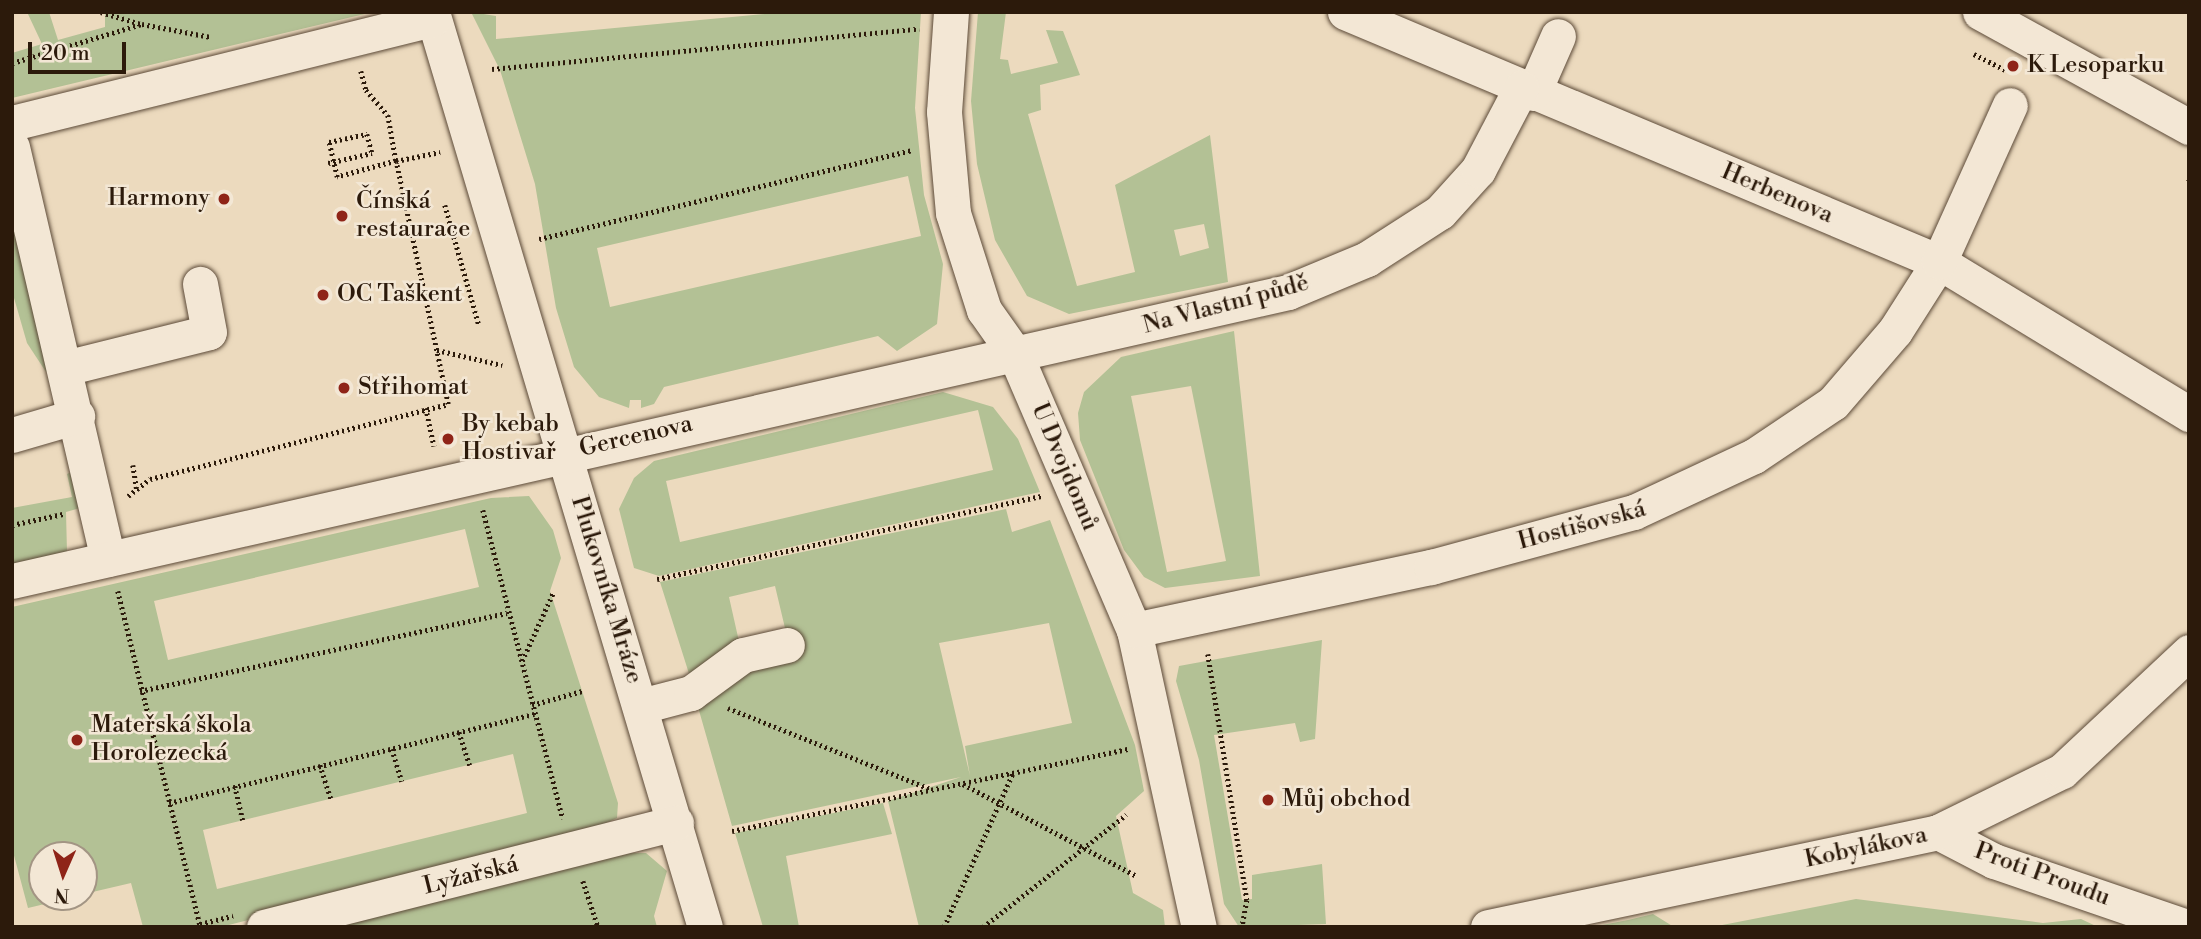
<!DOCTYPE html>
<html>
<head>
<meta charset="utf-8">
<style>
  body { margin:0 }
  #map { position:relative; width:2201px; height:939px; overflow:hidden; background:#ecdabe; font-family:"Libre Bodoni",serif }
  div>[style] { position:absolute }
  .green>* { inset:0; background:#b3c195 }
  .path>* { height:4.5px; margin-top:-2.25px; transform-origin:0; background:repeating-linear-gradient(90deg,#2c1a0b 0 2px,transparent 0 5.5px) }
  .roads { filter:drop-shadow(0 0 2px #5c4a38) drop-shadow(0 0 2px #5c4a38) }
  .minor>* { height:35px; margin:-17.5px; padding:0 17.5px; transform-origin:17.5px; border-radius:17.5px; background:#f3e7d5 }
  .path-bridge>* { height:4.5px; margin-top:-2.25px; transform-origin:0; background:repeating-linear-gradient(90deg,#2c1a0b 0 2px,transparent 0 5.5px) }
  .dots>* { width:19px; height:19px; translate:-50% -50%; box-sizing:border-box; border:4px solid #f3e7d5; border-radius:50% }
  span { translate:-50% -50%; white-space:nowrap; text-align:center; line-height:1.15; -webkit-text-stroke:5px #f3e7d5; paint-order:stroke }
  .poi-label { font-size:24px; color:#2c1a0b }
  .left { translate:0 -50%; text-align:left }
  .right { translate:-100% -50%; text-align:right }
  .street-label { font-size:24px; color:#2c1a0b }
  .frame { position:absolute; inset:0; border:14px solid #2c1a0b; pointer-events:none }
  .north { position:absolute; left:28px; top:841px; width:70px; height:70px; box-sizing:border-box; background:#f3e7d5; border:2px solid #a39584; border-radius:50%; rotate:183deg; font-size:19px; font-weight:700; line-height:28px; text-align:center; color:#2c1a0b }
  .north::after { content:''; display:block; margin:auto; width:24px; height:32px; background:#8f2418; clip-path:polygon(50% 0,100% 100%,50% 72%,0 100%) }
  .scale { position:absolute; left:28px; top:42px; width:98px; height:32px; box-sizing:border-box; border:4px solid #2c1a0b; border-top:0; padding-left:9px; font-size:21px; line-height:24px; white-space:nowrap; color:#2c1a0b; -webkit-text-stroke:5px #f3e7d5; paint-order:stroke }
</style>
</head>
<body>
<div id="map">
  <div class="green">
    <div style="clip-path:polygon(27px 12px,49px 12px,58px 40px,105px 27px,105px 12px,373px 12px,12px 98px,12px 53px,42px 44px)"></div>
    <div style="clip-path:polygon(evenodd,471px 12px,496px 16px,496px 39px,786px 12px,921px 12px,915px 108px,924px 195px,943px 264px,937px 324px,897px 351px,878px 336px,664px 387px,654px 404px,641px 408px,641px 400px,630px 400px,629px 408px,599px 397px,574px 367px,556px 308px,535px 184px,500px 70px,471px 12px,908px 176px,921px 236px,610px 307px,597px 248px,908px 176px)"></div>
    <div style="clip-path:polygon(evenodd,978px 12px,1006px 12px,1000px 59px,1008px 60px,1011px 74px,1058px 63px,1046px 30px,1063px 31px,1080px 75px,1040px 85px,1041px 110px,1028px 114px,1077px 286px,1135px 272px,1115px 185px,1210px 135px,1228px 282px,1069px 314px,1027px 296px,995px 240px,977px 164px,971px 101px,978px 12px,1204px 224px,1209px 248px,1180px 256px,1174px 230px,1204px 224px)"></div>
    <div style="clip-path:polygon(12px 215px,54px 371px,46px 372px,27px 343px,12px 291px)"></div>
    <div style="clip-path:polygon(evenodd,1234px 331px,1260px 576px,1165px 588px,1144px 577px,1124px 550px,1080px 440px,1078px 413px,1084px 392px,1121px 357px,1234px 331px,1191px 386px,1226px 561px,1167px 572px,1131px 396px,1191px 386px)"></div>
    <div style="clip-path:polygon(evenodd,943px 392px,993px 407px,1018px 439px,1040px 492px,659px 576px,634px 568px,619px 509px,634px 478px,654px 461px,943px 392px,978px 410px,993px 470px,680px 542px,666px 481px,978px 410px)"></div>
    <div style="clip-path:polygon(75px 470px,80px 508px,66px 512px,67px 552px,12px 570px,12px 508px,72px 497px,67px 474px)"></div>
    <div style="clip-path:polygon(evenodd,529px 496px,553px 530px,561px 558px,550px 591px,618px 803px,617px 818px,579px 836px,221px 927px,143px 927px,131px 883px,84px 894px,84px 855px,42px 855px,42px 897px,74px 897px,28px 908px,12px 848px,12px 607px,491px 498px,529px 496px,465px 529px,479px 587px,168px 660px,154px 601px,465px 529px,529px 496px,513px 754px,527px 813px,217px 889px,203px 830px,513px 754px)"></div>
    <div style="clip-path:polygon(evenodd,1006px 509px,1012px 532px,1050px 520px,1135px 745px,1144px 791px,1116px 816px,1133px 893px,1163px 910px,1165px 927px,919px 927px,888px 801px,961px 777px,732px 826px,696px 700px,790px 649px,775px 586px,729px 597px,740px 646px,691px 680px,660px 582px,1006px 509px,1049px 623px,1072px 723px,965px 746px,970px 776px,939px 643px,1049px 623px)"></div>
    <div style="clip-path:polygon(1322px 640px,1315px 739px,1300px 742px,1295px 723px,1214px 735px,1242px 900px,1252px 899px,1252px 875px,1322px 864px,1326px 924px,1239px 927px,1224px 904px,1199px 760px,1176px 681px,1179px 666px)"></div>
    <div style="clip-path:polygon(883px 803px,892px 834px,786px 856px,799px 927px,763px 927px,735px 833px)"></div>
    <div style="clip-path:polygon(631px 853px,646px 853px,667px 871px,654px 916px,657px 927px,328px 927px)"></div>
    <div style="clip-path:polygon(1856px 899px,2043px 923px,2081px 919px,2098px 927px,1712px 927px)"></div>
    <div style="clip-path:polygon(1653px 914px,1674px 927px,1592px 927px,1628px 920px)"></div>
  </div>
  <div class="path">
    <div style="left:101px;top:12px;width:42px;rotate:16.7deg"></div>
    <div style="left:1974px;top:54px;width:37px;rotate:27deg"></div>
    <div style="left:12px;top:63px;width:136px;rotate:-16.7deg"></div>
    <div style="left:142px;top:24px;width:70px;rotate:10.7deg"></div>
    <div style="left:492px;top:69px;width:429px;rotate:-5.4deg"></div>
    <div style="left:361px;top:71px;width:20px;rotate:75deg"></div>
    <div style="left:366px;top:90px;width:33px;rotate:49deg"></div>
    <div style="left:388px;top:115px;width:47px;rotate:80.1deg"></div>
    <div style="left:396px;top:161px;width:45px;rotate:-11.6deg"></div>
    <div style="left:2188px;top:178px;width:1px;rotate:45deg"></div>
    <div style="left:445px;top:205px;width:125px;rotate:74.2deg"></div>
    <div style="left:539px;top:239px;width:384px;rotate:-13.4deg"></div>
    <div style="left:437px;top:350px;width:67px;rotate:13deg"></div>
    <div style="left:426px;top:408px;width:39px;rotate:78deg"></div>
    <div style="left:133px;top:465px;width:24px;rotate:81deg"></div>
    <div style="left:128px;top:496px;width:28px;rotate:-38deg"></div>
    <div style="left:150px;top:479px;width:307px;rotate:-14.1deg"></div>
    <div style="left:448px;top:404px;width:249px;rotate:-102.1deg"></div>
    <div style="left:396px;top:161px;width:61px;rotate:164.8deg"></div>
    <div style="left:337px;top:177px;width:36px;rotate:-103deg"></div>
    <div style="left:329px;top:142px;width:39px;rotate:-12deg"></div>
    <div style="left:367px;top:134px;width:20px;rotate:75deg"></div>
    <div style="left:483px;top:510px;width:319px;rotate:75.5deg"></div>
    <div style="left:12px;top:525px;width:52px;rotate:-12.2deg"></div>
    <div style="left:657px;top:579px;width:393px;rotate:-12.2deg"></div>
    <div style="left:118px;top:591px;width:345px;rotate:76.2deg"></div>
    <div style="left:1208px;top:654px;width:249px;rotate:81deg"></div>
    <div style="left:1247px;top:900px;width:27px;rotate:100deg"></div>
    <div style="left:522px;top:661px;width:75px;rotate:-65.5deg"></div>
    <div style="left:140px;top:691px;width:375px;rotate:-12deg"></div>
    <div style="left:532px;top:705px;width:52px;rotate:-15.6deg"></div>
    <div style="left:728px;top:708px;width:219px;rotate:21.8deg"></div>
    <div style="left:459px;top:732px;width:35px;rotate:72deg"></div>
    <div style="left:392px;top:749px;width:34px;rotate:73deg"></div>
    <div style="left:320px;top:765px;width:36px;rotate:72deg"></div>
    <div style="left:963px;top:784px;width:195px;rotate:27.9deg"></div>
    <div style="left:235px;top:786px;width:35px;rotate:77deg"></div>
    <div style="left:169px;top:803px;width:376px;rotate:-13.7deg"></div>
    <div style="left:732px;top:831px;width:404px;rotate:-11.7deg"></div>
    <div style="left:583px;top:881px;width:48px;rotate:71.9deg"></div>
    <div style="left:200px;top:924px;width:34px;rotate:-14deg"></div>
    <div style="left:944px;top:927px;width:169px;rotate:-65.9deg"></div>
    <div style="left:983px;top:927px;width:182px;rotate:-38.1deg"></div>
  </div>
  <div class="roads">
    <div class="minor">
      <div style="left:432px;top:12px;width:955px;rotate:73.39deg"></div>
      <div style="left:951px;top:12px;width:100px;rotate:94deg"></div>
      <div style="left:944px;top:112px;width:101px;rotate:84.9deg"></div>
      <div style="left:953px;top:213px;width:102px;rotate:72.3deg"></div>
      <div style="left:984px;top:310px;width:54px;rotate:54.8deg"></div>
      <div style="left:1015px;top:354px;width:301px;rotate:66.7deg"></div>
      <div style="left:1134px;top:630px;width:304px;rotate:77.7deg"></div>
      <div style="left:1345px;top:12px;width:644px;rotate:22.83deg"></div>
      <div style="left:1939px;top:262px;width:293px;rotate:31.3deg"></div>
      <div style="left:1980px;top:12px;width:239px;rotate:28.8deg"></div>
      <div style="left:1533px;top:93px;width:62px;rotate:-66.3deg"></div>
      <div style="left:12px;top:123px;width:434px;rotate:-13.9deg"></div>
      <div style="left:12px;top:147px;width:423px;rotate:76.9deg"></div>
      <div style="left:65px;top:368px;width:148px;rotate:-14deg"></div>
      <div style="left:209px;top:332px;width:49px;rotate:-100.6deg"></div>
      <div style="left:12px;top:435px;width:68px;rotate:-16.3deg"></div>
      <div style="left:12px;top:581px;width:1308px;rotate:-12.76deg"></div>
      <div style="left:1288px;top:292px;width:86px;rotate:-22.7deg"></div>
      <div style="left:1367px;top:259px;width:87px;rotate:-32.8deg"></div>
      <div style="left:1440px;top:212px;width:57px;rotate:-47.9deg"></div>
      <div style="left:1478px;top:170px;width:93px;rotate:-62.3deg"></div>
      <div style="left:1134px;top:630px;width:304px;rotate:-12deg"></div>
      <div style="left:1431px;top:567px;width:210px;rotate:-15.2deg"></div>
      <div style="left:1634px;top:512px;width:132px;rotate:-25deg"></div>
      <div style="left:1754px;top:456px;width:95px;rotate:-33.9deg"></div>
      <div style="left:1833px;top:403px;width:95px;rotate:-49.3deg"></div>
      <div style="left:1895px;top:331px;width:82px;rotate:-57.5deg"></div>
      <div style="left:1939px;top:262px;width:172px;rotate:-65.7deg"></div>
      <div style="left:641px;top:706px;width:52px;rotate:-14.6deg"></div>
      <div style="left:691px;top:693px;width:64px;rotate:-36.2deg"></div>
      <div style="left:743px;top:655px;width:45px;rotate:-12.8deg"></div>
      <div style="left:1938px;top:832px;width:63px;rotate:27.4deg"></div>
      <div style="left:1994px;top:861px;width:204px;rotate:18.9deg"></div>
      <div style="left:264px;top:927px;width:425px;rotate:-14.2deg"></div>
      <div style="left:1488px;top:927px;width:460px;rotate:-11.9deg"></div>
      <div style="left:1938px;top:832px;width:138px;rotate:-26.2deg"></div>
      <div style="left:2062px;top:771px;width:174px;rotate:-43.1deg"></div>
    </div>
  </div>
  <div class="path-bridge">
    <div style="left:328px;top:163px;width:45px;rotate:-12.8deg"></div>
  </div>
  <div class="dots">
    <div style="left:2013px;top:66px;background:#8f2418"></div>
    <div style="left:224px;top:199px;background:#8f2418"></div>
    <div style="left:342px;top:216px;background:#8f2418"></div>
    <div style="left:323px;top:295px;background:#8f2418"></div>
    <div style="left:344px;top:388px;background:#8f2418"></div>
    <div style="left:448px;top:439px;background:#8f2418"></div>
    <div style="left:77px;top:740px;background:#8f2418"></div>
    <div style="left:1268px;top:800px;background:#8f2418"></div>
  </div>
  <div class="poi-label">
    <span class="left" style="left:2027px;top:66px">K Lesoparku</span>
    <span class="right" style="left:210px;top:199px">Harmony</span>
    <span class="left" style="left:356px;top:216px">Čínská<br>restaurace</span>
    <span class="left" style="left:337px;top:295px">OC Taškent</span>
    <span class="left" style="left:358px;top:388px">Střihomat</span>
    <span class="left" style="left:462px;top:439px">By kebab<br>Hostivař</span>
    <span class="left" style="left:91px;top:740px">Mateřská škola<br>Horolezecká</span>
    <span class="left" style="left:1282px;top:800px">Můj obchod</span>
  </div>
  <div class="street-label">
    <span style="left:1777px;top:194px;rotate:23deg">Herbenova</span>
    <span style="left:1226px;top:305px;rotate:-15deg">Na Vlastní půdě</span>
    <span style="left:636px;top:437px;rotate:-13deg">Gercenova</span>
    <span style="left:1064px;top:467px;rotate:67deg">U Dvojdomů</span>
    <span style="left:1582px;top:526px;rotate:-15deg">Hostišovská</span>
    <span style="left:606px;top:590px;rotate:73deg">Plukovníka Mráze</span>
    <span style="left:1866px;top:848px;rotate:-12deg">Kobylákova</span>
    <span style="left:2042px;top:875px;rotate:20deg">Proti Proudu</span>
    <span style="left:471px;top:876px;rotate:-14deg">Lyžařská</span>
  </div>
  <div class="frame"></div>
  <div class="north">N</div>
  <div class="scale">20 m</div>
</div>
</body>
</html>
